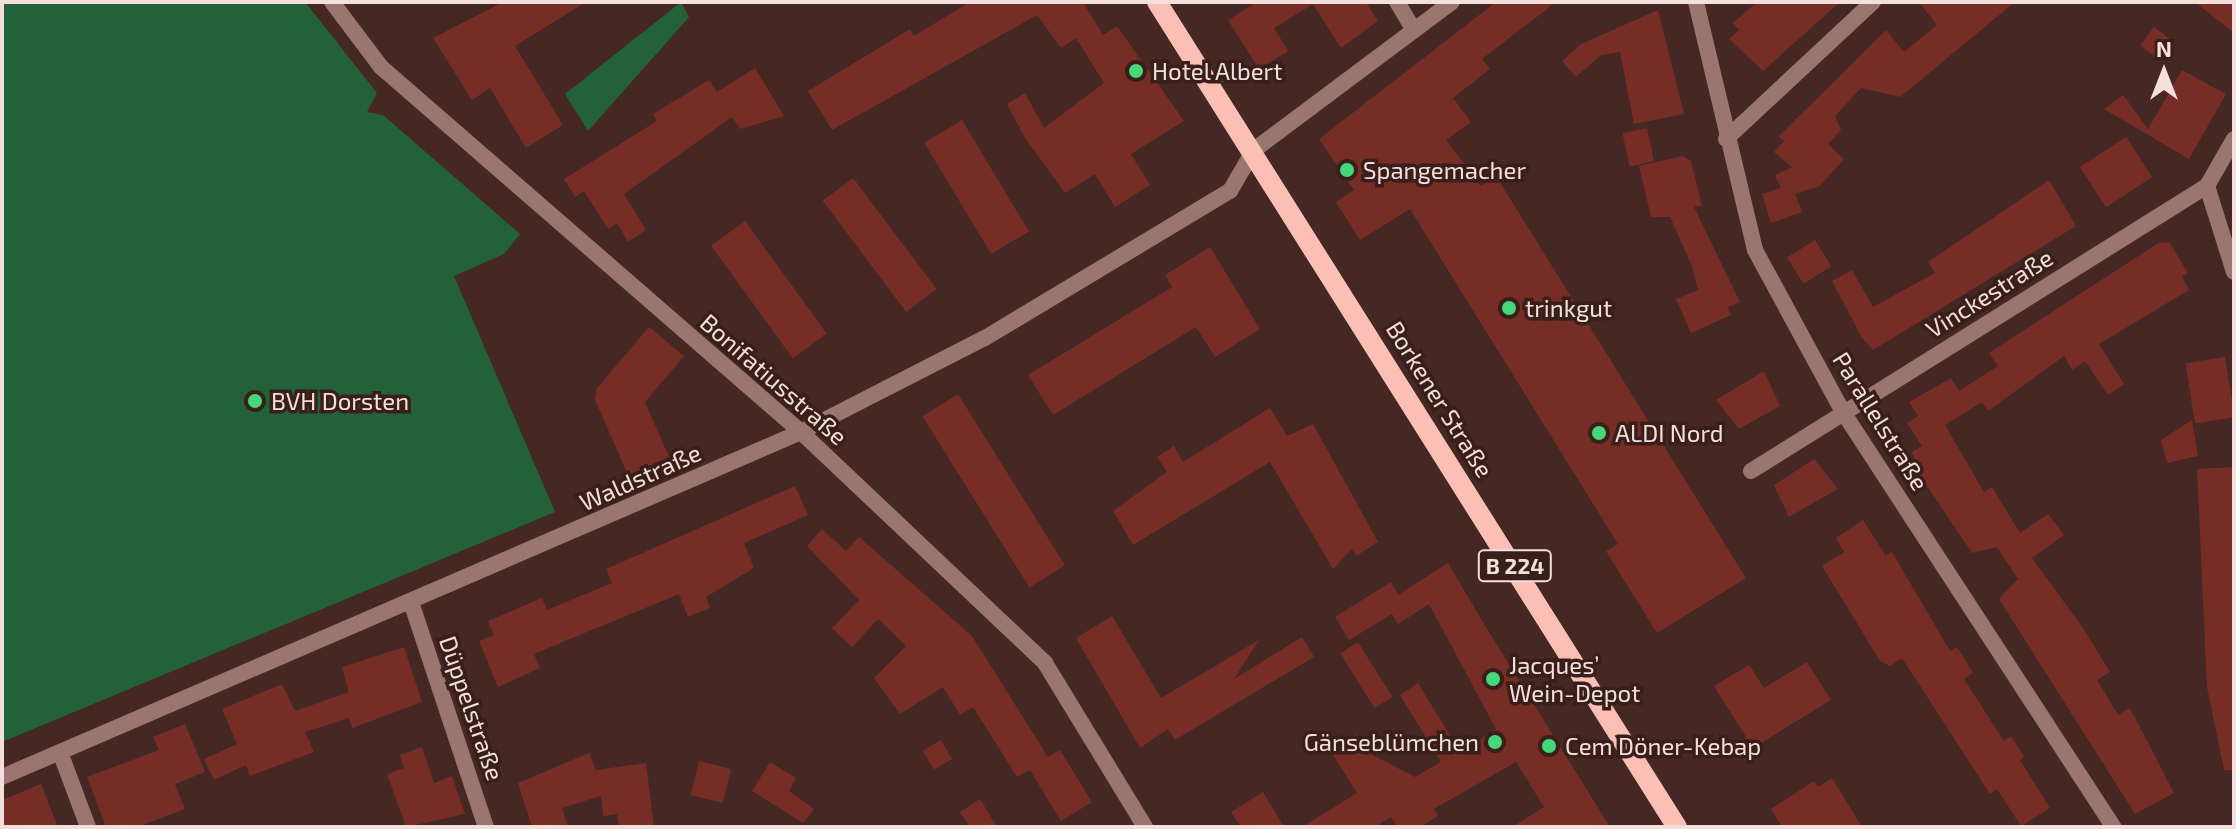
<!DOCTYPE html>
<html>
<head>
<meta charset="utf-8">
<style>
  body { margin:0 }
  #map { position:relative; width:2236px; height:829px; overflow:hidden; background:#452824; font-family:"Exo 2",sans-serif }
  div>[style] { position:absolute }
  .green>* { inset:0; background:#236238 }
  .building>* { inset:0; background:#762d25; transform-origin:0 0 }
  .street>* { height:16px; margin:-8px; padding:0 8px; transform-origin:8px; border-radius:8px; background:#9b7670 }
  .primary>* { height:20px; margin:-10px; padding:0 10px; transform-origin:10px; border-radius:10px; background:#fbbfb6 }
  .dots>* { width:22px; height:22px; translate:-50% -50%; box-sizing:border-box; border:4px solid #3a1e1a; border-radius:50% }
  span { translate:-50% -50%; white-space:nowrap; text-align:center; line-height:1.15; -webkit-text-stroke:7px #3a1e1a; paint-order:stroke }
  .shield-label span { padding:2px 6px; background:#3a1e1a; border:2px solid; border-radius:6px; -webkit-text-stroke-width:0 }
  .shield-label { font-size:22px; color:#f3dfdc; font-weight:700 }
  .poi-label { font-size:24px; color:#f3dfdc }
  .left { translate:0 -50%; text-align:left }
  .right { translate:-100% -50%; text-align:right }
  .street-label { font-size:24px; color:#f3dfdc }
  .frame { position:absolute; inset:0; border:4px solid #f3dfdc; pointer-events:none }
  .north { position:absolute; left:2124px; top:32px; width:80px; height:80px; -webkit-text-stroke:6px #3a1e1a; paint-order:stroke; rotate:0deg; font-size:22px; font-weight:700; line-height:32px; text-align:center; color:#f3dfdc }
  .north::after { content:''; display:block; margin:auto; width:28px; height:36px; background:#f3dfdc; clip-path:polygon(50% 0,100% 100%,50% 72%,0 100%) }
</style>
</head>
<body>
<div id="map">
  <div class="green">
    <div style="clip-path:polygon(2px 2px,305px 2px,377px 93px,367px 112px,383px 115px,520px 234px,504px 254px,454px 276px,555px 512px,2px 742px)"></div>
    <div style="clip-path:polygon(681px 2px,689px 17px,588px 131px,565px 94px)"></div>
  </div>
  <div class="building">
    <div style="clip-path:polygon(503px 2px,586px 2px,515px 46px,563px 125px,526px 148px,490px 88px,472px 100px,433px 38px)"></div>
    <div style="clip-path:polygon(970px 2px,1083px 2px,1103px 35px,1117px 26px,1184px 121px,1131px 154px,1150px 185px,1115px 207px,1095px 174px,1065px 193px,1025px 138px,1007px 104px,1025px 93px,1044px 128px,1104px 83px,1076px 38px,1061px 48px,1037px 15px,832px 130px,808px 91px,910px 29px,914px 36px)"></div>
    <div style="clip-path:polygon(1257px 2px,1366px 2px,1378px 21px,1341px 48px,1313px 4px,1274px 28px,1288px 51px,1259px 69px,1228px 20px)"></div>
    <div style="clip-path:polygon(1496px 2px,1556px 2px,1482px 59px,1490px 69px,1453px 98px,1471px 122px,1446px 140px,1481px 186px,1496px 176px,1746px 578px,1657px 633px,1606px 551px,1618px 544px,1410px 209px,1360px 240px,1336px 202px,1354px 190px,1319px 139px)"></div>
    <div style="clip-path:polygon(1757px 2px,1840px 2px,1763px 71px,1729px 39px,1739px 30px,1733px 23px)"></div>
    <div style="clip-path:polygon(1919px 2px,2015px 2px,1900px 97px,1861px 88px,1835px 116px,1841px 130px,1828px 144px,1844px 159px,1820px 186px,1795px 194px,1802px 212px,1771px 223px,1762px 194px,1781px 188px,1775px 175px,1792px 167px,1774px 152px,1784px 141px,1779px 136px,1886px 30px,1904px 52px,1937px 25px)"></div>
    <div style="clip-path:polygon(2195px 2px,2234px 2px,2234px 33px)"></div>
    <div style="clip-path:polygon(1658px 10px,1684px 114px,1634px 124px,1620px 52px,1601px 55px,1576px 77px,1562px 61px,1581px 44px)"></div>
    <div style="left:2154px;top:27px;width:25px;height:23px;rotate:37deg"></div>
    <div style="clip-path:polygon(755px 68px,784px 116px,740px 129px,732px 117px,624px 194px,646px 230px,628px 242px,617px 223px,608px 229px,584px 191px,575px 197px,564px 179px,657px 121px,653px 114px,709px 80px,717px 92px)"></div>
    <div style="clip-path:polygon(2182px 70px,2226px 94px,2189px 159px,2104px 109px,2123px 95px,2148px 129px)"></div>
    <div style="left:962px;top:120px;width:130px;height:44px;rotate:59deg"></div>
    <div style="left:1647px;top:128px;width:34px;height:25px;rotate:78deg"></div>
    <div style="left:2126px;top:137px;width:48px;height:55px;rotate:57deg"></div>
    <div style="clip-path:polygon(1683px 156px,1691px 161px,1702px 206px,1694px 207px,1740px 302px,1728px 307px,1731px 315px,1691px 333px,1676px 299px,1698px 290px,1692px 266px,1670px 217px,1651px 217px,1639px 166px)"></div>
    <div style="left:853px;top:178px;width:139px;height:38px;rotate:53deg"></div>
    <div style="clip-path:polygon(2049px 180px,2076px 226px,1873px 350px,1862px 338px,1832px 281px,1852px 270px,1873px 307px,1935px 273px,1928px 262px)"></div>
    <div style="left:745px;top:221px;width:139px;height:42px;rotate:54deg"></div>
    <div style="left:1815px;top:240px;width:31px;height:33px;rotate:58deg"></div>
    <div style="clip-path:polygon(2160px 242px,2170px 243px,2188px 273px,2182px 276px,2189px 290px,2099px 344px,2124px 384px,2108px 395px,2085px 361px,2072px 370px,2064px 356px,1988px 411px,1982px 402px,1945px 425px,1984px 492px,1992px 487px,2020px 533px,2048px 514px,2064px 535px,2032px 558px,2083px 628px,2110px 672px,2097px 680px,2118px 715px,2130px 708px,2174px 793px,2135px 814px,1999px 599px,2018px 579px,1997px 547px,1972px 553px,1919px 474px,1912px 452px,1922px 446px,1907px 423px,1918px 416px,1909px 402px,1951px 378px,1959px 391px,1998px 366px,1989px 353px)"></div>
    <div style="clip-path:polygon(1210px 247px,1260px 329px,1215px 357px,1196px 327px,1053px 415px,1028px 375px,1172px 287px,1165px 275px)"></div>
    <div style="clip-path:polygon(649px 327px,684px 356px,645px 402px,669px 457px,628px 475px,595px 400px,597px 388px)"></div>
    <div style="left:2225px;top:357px;width:61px;height:40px;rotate:81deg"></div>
    <div style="clip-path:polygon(1764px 371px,1780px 406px,1739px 429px,1716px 400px)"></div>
    <div style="left:958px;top:394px;width:202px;height:42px;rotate:58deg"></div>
    <div style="clip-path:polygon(1270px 408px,1287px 436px,1313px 424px,1378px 542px,1356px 556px,1352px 549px,1333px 569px,1270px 462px,1133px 545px,1113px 511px,1167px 472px,1157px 457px,1174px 446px,1183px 462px)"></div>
    <div style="clip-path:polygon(2192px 420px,2198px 456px,2167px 463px,2161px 440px)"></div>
    <div style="clip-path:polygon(1814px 459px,1838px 489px,1789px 517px,1774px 485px)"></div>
    <div style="clip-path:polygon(2234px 467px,2234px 770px,2224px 770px,2207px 687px,2197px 469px)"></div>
    <div style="clip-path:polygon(795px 486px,808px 515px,744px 543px,754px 568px,706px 597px,710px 608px,688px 617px,679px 594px,534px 654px,540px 668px,498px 687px,479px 641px,494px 635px,488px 621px,542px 598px,547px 610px,612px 583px,606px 569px)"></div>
    <div style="clip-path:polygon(1863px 520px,1886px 556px,1892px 552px,1950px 651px,1957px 647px,1973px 673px,1964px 679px,2004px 741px,2011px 736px,2024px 757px,2020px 760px,2050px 808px,2021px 826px,1997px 789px,1990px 794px,1902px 658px,1890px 666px,1880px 661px,1822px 566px,1844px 552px,1836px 538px)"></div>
    <div style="clip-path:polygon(822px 529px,846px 551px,859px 537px,972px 636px,1048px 757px,1060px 750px,1092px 802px,1061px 821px,1030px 770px,1017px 777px,973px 707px,960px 715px,943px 687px,900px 714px,874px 678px,906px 646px,878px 619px,852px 647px,832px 628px,859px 600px,807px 546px)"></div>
    <div style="clip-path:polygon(1448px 563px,1484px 624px,1610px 827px,1512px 827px,1544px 807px,1516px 762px,1434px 809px,1438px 816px,1420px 827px,1397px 827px,1391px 817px,1375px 827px,1302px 827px,1357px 793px,1330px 750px,1356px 734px,1367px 752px,1415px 777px,1441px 762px,1400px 695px,1418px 683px,1460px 752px,1496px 729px,1429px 604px,1398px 624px,1392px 614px,1349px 640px,1335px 617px,1391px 582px,1398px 595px)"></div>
    <div style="clip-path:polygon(1112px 616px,1161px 698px,1259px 640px,1234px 679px,1302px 637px,1314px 657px,1175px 740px,1168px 729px,1140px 748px,1076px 638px)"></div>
    <div style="left:1358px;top:642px;width:65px;height:21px;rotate:58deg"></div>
    <div style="clip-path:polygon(404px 647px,422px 702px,352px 728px,349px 718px,305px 732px,314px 752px,250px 776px,246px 765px,214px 780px,204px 759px,237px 744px,222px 709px,282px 684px,295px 711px,349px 692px,342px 667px)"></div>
    <div style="clip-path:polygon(1807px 662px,1831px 700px,1753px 748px,1714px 686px,1749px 665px,1764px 688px)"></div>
    <div style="clip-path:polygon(185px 724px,205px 772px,175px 784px,185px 809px,137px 827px,106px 827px,87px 777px,159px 750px,153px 737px)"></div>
    <div style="left:941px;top:740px;width:22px;height:21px;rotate:60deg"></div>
    <div style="clip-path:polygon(422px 747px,434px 783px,452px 776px,465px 814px,406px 827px,387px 774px,404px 768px,400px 755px)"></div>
    <div style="clip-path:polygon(589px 753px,596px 770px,646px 763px,654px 827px,619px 827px,617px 814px,603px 816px,601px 796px,562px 808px,568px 827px,532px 827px,518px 783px)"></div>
    <div style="left:699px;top:761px;width:33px;height:35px;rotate:14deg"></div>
    <div style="clip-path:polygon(770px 762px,796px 778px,789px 791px,814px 809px,803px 823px,752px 791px)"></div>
    <div style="clip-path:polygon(1832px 778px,1862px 827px,1782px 827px,1771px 809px,1814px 781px,1818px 787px)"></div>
    <div style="clip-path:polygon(41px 784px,58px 827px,2px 827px,2px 800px)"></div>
    <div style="clip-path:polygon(1263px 792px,1284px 827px,1241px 827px,1231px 812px)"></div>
    <div style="clip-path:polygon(980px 799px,997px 827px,970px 827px,960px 812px)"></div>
  </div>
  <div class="street">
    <div style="left:332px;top:2px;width:81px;rotate:53deg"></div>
    <div style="left:381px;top:67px;width:556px;rotate:40.99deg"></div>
    <div style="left:801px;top:432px;width:336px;rotate:43.4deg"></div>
    <div style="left:1045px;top:663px;width:192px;rotate:58.6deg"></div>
    <div style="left:1397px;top:2px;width:33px;rotate:59deg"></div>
    <div style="left:1696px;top:2px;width:255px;rotate:76.6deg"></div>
    <div style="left:1755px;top:250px;width:184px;rotate:61.5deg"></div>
    <div style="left:1843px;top:412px;width:496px;rotate:56.9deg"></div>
    <div style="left:1726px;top:139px;width:201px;rotate:-43deg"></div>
    <div style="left:2207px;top:186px;width:90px;rotate:72.6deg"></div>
    <div style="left:1751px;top:471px;width:538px;rotate:-32.01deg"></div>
    <div style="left:2207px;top:186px;width:54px;rotate:-60.1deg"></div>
    <div style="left:412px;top:605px;width:234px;rotate:71.6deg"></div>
    <div style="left:60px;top:752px;width:80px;rotate:69.5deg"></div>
    <div style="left:2px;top:777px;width:870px;rotate:-23.35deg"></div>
    <div style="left:801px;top:432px;width:207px;rotate:-27.1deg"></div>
    <div style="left:985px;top:338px;width:286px;rotate:-31deg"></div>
    <div style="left:1230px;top:191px;width:48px;rotate:-59.7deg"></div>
    <div style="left:1254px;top:150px;width:247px;rotate:-36.8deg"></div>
  </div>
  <div class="primary">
    <div style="left:1157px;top:2px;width:975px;rotate:57.78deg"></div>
  </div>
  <div class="dots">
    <div style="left:1136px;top:71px;background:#45d77a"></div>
    <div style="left:1347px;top:170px;background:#45d77a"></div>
    <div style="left:1509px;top:308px;background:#45d77a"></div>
    <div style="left:255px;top:401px;background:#45d77a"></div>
    <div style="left:1599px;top:433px;background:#45d77a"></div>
    <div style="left:1493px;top:679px;background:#45d77a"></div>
    <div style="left:1495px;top:742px;background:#45d77a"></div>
    <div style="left:1549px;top:746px;background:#45d77a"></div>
  </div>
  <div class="shield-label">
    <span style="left:1515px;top:566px">B 224</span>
  </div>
  <div class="poi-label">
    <span class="left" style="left:1152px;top:71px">Hotel Albert</span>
    <span class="left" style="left:1363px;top:170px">Spangemacher</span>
    <span class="left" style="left:1525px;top:308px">trinkgut</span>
    <span class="left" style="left:271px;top:401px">BVH Dorsten</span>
    <span class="left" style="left:1615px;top:433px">ALDI Nord</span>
    <span class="left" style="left:1509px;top:679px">Jacques’<br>Wein-Depot</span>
    <span class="right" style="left:1479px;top:742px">Gänseblümchen</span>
    <span class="left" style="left:1565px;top:746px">Cem Döner-Kebap</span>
  </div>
  <div class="street-label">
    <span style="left:1989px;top:293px;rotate:-32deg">Vinckestraße</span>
    <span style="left:774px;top:379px;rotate:41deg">Bonifatiusstraße</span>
    <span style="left:1440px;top:399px;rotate:58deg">Borkener Straße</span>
    <span style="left:1881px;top:421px;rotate:58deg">Parallelstraße</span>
    <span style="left:640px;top:477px;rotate:-24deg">Waldstraße</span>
    <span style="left:472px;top:708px;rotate:71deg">Düppelstraße</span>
  </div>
  <div class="frame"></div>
  <div class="north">N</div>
</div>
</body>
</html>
